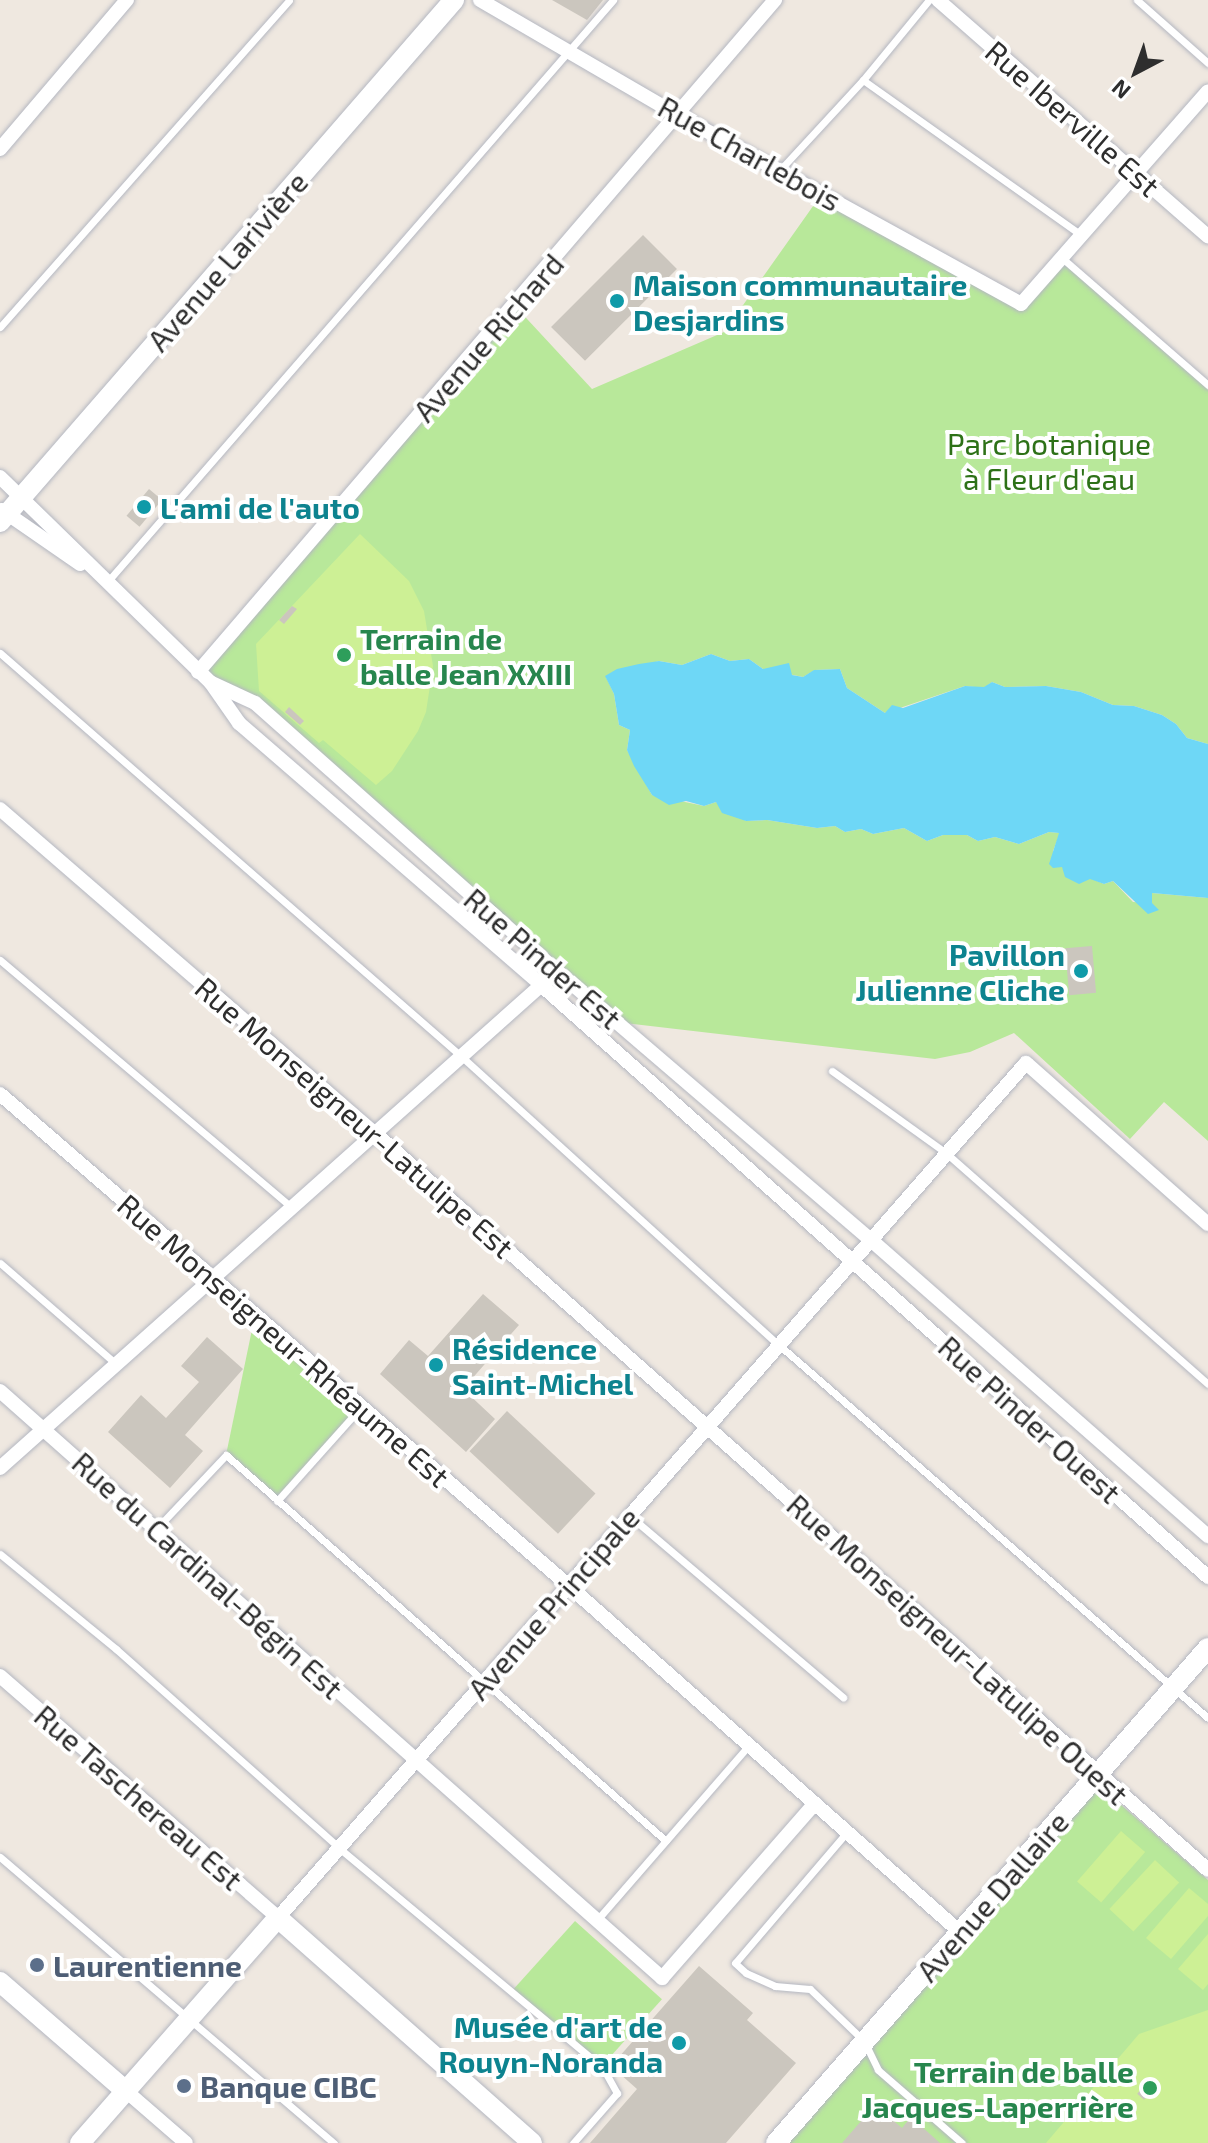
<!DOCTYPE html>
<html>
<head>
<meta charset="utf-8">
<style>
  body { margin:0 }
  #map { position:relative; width:1208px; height:2143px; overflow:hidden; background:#efe8e0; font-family:"Exo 2",sans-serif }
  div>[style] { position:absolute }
  .green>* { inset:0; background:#b8e89a; transform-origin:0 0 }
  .pitch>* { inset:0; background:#cdf095; transform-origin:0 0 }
  .water>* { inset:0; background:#6ed7f6 }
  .building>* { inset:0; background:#cbc6be; transform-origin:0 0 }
  .roads { filter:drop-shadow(0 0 2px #b4b7c1) drop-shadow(0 0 2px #b4b7c1) }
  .lane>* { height:7px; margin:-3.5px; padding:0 3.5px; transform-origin:3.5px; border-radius:3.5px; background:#fff }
  .street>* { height:14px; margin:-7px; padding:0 7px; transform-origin:7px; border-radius:7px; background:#fff }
  .secondary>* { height:20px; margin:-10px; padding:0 10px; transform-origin:10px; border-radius:10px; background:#fff }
  .dots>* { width:22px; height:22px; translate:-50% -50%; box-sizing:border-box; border:4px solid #fff; border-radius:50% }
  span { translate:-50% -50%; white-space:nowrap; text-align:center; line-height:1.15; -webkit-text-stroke:8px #fff; paint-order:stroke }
  .street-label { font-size:30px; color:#2e2e2e }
  .culture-label { font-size:30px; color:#0d838f; font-weight:700 }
  .left { translate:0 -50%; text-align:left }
  .right { translate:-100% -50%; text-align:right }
  .park-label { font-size:30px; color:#2d7117 }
  .leisure-label { font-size:30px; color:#27864d; font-weight:700 }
  .service-label { font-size:30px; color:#4e5e75; font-weight:700 }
  .north { position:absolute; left:1096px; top:32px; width:80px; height:80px; -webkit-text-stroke:6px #fff; paint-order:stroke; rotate:221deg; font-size:22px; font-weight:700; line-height:32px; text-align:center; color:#2e2e2e }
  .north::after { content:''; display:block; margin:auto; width:28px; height:36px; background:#2e2e2e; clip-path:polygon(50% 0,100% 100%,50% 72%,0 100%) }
</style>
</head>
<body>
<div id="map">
  <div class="green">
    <div style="clip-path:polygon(823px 192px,1021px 304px,1061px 257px,1208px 385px,1208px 744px,1187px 738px,1176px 724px,1162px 715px,1134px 706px,1113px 705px,1081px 692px,1046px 686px,1005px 687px,992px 682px,984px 688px,965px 686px,885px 713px,847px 688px,840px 669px,815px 670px,803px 677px,763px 669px,749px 659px,730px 661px,711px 654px,682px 665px,659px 661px,606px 677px,614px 694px,619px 725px,630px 730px,627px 750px,652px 795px,704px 806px,716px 802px,746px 821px,767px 820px,817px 828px,835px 826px,845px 832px,861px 829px,873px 834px,904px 828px,927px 841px,943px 835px,967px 835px,978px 841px,995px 837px,1019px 844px,1049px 832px,1060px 833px,1053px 851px,1062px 866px,1104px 884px,1113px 881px,1133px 902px,1152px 903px,1152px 893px,1208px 898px,1208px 1141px,1164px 1102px,1130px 1139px,1014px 1033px,970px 1052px,935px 1059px,616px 1022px,255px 703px,198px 672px,515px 306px,592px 389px,724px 332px)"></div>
    <div style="clip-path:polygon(255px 1315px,362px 1407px,277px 1501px,226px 1455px)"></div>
    <div style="clip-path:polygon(1098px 1785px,1208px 1880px,1208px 2143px,787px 2143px)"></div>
    <div style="left:575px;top:1921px;width:117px;height:92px;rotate:42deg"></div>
  </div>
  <div class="pitch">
    <div style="clip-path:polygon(360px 534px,409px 581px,424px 611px,433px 666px,426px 712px,418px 731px,392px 771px,376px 785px,323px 740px,319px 743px,259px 691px,256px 644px)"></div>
    <div style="left:1121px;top:1831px;width:32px;height:67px;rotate:41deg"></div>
    <div style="left:1155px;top:1860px;width:33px;height:67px;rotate:43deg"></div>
    <div style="clip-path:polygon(1189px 1888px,1208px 1904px,1208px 1916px,1171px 1959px,1146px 1938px)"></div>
    <div style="clip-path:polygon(1208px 1934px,1208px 1984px,1203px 1990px,1178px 1969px)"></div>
    <div style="clip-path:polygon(1208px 2010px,1208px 2143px,1046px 2143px,1139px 2034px)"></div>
  </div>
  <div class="water">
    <div style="clip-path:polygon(711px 654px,730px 661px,749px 659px,763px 669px,789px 663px,792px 675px,803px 677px,814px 670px,840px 669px,847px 688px,885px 713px,892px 705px,903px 708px,965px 686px,984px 687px,992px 682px,1005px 687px,1046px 686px,1081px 692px,1113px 705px,1134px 706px,1162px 715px,1176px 724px,1187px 738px,1208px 744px,1208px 898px,1152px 893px,1152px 903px,1159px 910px,1148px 914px,1113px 881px,1104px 884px,1090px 879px,1079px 884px,1065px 877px,1062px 867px,1053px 868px,1049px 864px,1059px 833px,1049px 832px,1019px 844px,995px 837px,978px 841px,967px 835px,943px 835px,927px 841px,904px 828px,873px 834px,861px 829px,845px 832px,835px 826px,817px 828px,767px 820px,746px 821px,722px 813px,716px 802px,704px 806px,686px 801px,669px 805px,652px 795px,634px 766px,627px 750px,630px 730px,619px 725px,614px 694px,605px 676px,617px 669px,639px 664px,659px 661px,682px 665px)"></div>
  </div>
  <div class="building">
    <div style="clip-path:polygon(552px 0,603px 0,587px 20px)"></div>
    <div style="left:643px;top:235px;width:48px;height:130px;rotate:45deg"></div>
    <div style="left:149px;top:489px;width:17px;height:35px;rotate:40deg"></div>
    <div style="clip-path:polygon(292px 606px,297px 609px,284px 624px,279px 620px)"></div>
    <div style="clip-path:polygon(289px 707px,304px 721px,300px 725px,285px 712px)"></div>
    <div style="left:1092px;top:946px;width:47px;height:27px;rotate:85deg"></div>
    <div style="clip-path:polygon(483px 1294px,519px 1325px,463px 1389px,495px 1419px,466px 1452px,380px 1374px,409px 1340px,428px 1356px)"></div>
    <div style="clip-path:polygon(207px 1337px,243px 1369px,185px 1435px,203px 1451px,170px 1488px,108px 1432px,141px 1395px,166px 1418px,199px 1382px,181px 1366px)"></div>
    <div style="left:507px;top:1411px;width:121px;height:55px;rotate:43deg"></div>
    <div style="clip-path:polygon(699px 1966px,753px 2013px,747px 2020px,796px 2063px,726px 2143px,590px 2143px,637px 2089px,611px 2066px)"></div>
    <div style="left:1151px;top:2078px;width:9px;height:21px;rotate:41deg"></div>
    <div style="clip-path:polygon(875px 2105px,902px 2128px,911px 2117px,940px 2143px,842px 2143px)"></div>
  </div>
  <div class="roads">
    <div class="lane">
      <div style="left:1137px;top:0;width:95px;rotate:41.6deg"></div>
      <div style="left:863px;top:80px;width:267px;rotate:35.4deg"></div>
      <div style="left:779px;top:171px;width:124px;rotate:-47.3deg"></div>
      <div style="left:863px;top:80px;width:104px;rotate:-50.5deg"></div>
      <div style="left:1062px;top:258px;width:194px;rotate:41deg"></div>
      <div style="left:0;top:327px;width:436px;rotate:-48.5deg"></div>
      <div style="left:108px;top:581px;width:770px;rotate:-49deg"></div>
      <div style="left:0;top:653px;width:614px;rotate:41.17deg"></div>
      <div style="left:462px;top:1057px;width:428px;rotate:42.3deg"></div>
      <div style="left:779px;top:1345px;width:568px;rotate:41.01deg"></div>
      <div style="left:0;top:960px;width:382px;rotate:40.3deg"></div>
      <div style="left:832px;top:1071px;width:140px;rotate:35.7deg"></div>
      <div style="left:946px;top:1153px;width:349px;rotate:41.4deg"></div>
      <div style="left:0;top:1263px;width:154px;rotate:41deg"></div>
      <div style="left:277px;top:1501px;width:126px;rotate:-48.2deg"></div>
      <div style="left:630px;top:1516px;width:280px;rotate:40.4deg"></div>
      <div style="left:156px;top:1529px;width:102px;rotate:-46.6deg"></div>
      <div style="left:226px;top:1455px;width:585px;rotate:41.26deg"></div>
      <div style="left:0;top:1554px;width:150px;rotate:39.3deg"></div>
      <div style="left:116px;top:1649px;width:299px;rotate:41.7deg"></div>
      <div style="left:339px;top:1848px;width:344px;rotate:39.8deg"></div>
      <div style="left:603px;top:2068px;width:29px;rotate:61deg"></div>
      <div style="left:617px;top:2093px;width:67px;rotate:131.3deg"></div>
      <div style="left:847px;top:1832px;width:172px;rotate:130.5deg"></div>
      <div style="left:735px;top:1963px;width:15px;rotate:42deg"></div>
      <div style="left:746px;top:1973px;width:32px;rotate:24deg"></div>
      <div style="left:775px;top:1986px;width:35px;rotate:5deg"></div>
      <div style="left:810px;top:1989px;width:75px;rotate:43.9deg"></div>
      <div style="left:864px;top:2041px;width:32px;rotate:64deg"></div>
      <div style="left:878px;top:2070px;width:111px;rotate:41deg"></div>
      <div style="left:0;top:1857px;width:440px;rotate:40.6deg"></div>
      <div style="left:597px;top:1920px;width:232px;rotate:-49deg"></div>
    </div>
    <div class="street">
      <div style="left:480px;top:0;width:227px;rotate:30.2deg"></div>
      <div style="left:676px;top:114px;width:394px;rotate:28.8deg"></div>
      <div style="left:1021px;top:304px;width:283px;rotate:-48.7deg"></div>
      <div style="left:938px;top:0;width:359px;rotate:41.2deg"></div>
      <div style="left:0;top:149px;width:196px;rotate:-49.6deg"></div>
      <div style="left:0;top:477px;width:295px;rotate:44.3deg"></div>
      <div style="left:211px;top:683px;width:49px;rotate:55deg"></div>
      <div style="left:239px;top:723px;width:400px;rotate:40.9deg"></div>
      <div style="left:541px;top:985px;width:892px;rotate:41.59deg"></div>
      <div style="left:2px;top:510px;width:95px;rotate:34.7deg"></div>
      <div style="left:198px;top:672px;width:886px;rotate:-49.35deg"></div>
      <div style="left:212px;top:683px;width:47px;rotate:24.9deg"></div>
      <div style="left:255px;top:703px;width:404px;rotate:41.6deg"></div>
      <div style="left:557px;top:971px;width:413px;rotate:40.6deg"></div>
      <div style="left:871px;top:1240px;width:449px;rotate:41.3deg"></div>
      <div style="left:0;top:809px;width:498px;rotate:40.9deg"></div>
      <div style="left:377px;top:1135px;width:1109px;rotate:41.49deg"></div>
      <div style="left:0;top:1094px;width:752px;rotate:40.85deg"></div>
      <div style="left:569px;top:1586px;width:522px;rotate:41.51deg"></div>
      <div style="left:0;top:1391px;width:885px;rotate:41.56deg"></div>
      <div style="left:662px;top:1978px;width:232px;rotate:-48.8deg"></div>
      <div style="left:0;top:1468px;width:746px;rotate:-41.74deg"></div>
      <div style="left:0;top:1676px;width:369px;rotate:41deg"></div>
      <div style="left:278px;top:1918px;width:1136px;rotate:-48.82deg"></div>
      <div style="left:1026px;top:1063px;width:243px;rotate:41.5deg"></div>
      <div style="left:126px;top:2091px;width:79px;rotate:40.9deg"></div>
    </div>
    <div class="secondary">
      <div style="left:0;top:522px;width:692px;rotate:-48.99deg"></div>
      <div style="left:0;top:1982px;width:167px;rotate:40.9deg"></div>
      <div style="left:80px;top:2143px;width:300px;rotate:-48.7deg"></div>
      <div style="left:278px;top:1918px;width:339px;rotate:41.5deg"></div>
      <div style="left:776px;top:2143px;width:657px;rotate:-48.89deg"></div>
    </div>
  </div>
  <div class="dots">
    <div style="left:617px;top:301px;background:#0f9aa8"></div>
    <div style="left:144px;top:507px;background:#0f9aa8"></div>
    <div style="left:344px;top:655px;background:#2e9e5b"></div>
    <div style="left:1081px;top:971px;background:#0f9aa8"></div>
    <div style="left:436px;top:1365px;background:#0f9aa8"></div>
    <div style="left:37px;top:1965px;background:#5c6f8a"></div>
    <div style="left:679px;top:2043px;background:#0f9aa8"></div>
    <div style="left:184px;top:2086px;background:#5c6f8a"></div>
    <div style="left:1150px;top:2088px;background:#2e9e5b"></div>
  </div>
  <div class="street-label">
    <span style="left:1073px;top:118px;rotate:41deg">Rue Iberville Est</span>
    <span style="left:750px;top:153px;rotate:29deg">Rue Charlebois</span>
    <span style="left:227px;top:261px;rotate:-49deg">Avenue Larivière</span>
    <span style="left:488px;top:337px;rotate:-49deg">Avenue Richard</span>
    <span style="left:543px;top:958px;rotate:41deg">Rue Pinder Est</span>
    <span style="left:355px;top:1117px;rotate:41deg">Rue Monseigneur-Latulipe Est</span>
    <span style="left:284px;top:1340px;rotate:41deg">Rue Monseigneur-Rhéaume Est</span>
    <span style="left:1030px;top:1419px;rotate:42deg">Rue Pinder Ouest</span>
    <span style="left:208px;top:1575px;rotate:42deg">Rue du Cardinal-Bégin Est</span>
    <span style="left:553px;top:1603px;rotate:-49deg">Avenue Principale</span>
    <span style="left:958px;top:1649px;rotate:42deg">Rue Monseigneur-Latulipe Ouest</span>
    <span style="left:139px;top:1797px;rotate:41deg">Rue Taschereau Est</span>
    <span style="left:992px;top:1896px;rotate:-49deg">Avenue Dallaire</span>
  </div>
  <div class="culture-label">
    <span class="left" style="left:633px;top:301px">Maison communautaire<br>Desjardins</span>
    <span class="left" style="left:160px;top:507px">L'ami de l'auto</span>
    <span class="right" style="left:1065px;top:971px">Pavillon<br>Julienne Cliche</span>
    <span class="left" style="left:452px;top:1365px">Résidence<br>Saint-Michel</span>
    <span class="right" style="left:663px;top:2043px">Musée d'art de<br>Rouyn-Noranda</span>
  </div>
  <div class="park-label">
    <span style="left:1049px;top:460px">Parc botanique<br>à Fleur d'eau</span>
  </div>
  <div class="leisure-label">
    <span class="left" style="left:360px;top:655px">Terrain de<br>balle Jean XXIII</span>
    <span class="right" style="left:1134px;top:2088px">Terrain de balle<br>Jacques-Laperrière</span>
  </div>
  <div class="service-label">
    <span class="left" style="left:53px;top:1965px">Laurentienne</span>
    <span class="left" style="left:200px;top:2086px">Banque CIBC</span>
  </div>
  <div class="north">N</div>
</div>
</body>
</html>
